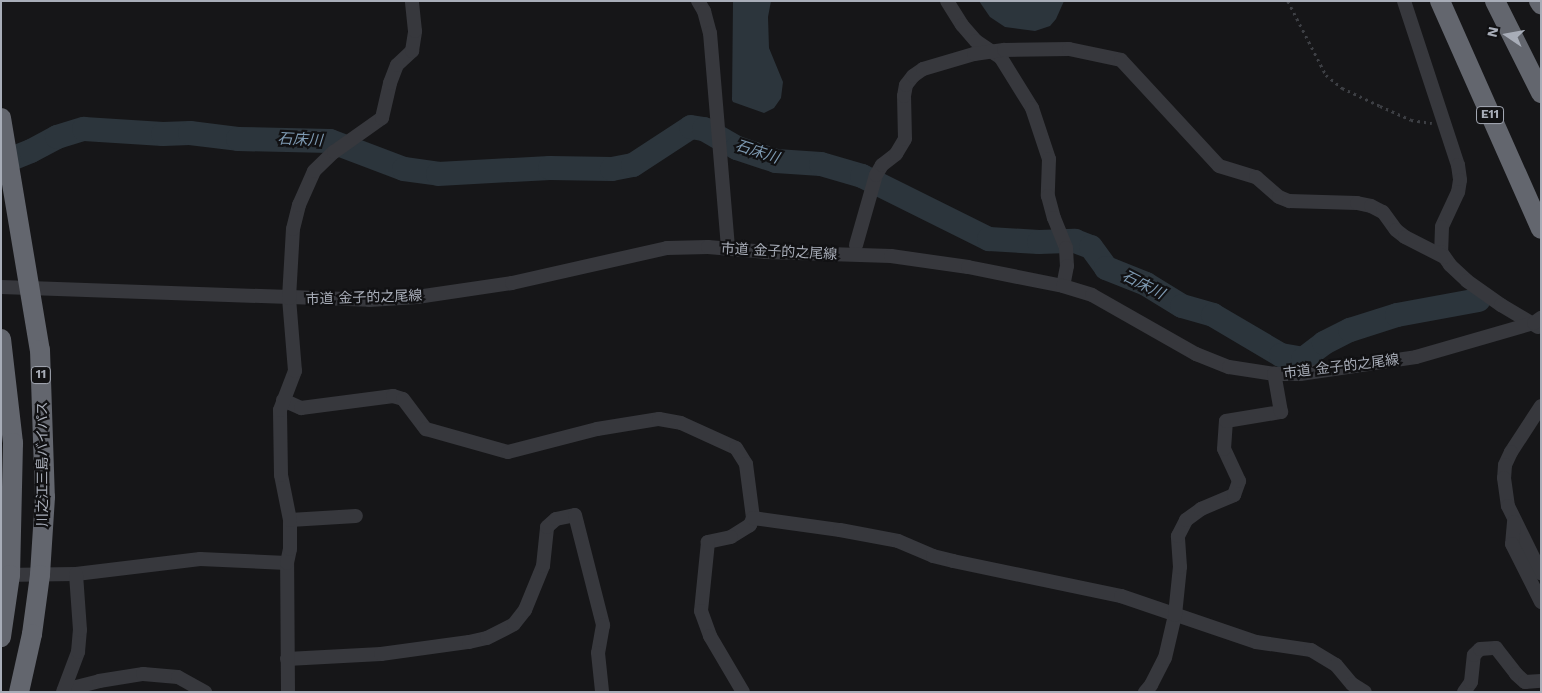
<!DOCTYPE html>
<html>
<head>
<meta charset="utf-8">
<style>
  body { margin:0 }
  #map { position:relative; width:1542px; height:693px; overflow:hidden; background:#161618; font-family:"Work Sans","Noto Sans JP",sans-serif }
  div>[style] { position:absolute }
  .water>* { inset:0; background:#2c353c }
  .river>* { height:24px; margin:-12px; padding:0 12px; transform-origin:12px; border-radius:12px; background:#2c353c }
  .path>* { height:2.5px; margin-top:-1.25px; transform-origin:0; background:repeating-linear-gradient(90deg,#3d3f44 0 2.5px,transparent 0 6.5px) }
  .minor>* { height:14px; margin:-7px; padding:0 7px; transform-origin:7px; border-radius:7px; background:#37383d }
  .highway>* { height:20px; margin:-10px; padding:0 10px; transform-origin:10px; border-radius:10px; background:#63666e }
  span { translate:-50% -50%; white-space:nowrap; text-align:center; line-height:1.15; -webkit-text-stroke:4.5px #111113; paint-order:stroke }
  .shield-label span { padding:1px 4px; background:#111113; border:1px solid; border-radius:4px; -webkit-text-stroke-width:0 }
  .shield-label { font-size:12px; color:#a8adb8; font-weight:700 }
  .street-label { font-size:14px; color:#a8adb8 }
  .water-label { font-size:15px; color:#7f9bb3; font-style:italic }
  .frame { position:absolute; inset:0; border:2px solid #a8adb8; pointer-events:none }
  .north { position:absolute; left:1482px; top:10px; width:50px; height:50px; -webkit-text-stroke:4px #111113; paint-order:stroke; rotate:282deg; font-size:14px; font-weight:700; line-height:20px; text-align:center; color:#a8adb8 }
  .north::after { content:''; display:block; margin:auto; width:18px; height:22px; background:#a8adb8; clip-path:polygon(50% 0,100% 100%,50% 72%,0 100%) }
</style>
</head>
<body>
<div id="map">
  <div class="water">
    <div style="clip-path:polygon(733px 1px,771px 1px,768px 17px,769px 48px,783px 82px,781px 98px,774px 108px,764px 113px,733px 102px,732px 100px)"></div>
    <div style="clip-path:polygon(979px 1px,1064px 1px,1056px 19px,1050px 26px,1035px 31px,1005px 27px,990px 17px)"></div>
  </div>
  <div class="river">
    <div style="left:1px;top:163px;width:32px;rotate:-22deg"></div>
    <div style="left:31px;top:151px;width:30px;rotate:-28deg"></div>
    <div style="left:57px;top:137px;width:28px;rotate:-17deg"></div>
    <div style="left:84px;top:129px;width:79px;rotate:3.6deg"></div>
    <div style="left:163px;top:134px;width:27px;rotate:-2deg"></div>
    <div style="left:190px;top:133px;width:48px;rotate:7.1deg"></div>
    <div style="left:238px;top:139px;width:92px;rotate:1.2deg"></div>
    <div style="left:330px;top:141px;width:79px;rotate:20.7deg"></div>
    <div style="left:404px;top:169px;width:34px;rotate:8deg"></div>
    <div style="left:438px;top:174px;width:112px;rotate:-3.1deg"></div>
    <div style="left:550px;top:168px;width:62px;rotate:0.9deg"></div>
    <div style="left:612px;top:169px;width:21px;rotate:-11deg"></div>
    <div style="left:633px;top:165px;width:69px;rotate:-33.2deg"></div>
    <div style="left:691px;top:127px;width:13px;rotate:9deg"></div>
    <div style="left:704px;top:129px;width:38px;rotate:30deg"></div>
    <div style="left:737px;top:148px;width:41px;rotate:18.4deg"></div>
    <div style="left:776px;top:161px;width:45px;rotate:3.8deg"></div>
    <div style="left:821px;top:164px;width:43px;rotate:16.3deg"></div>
    <div style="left:862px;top:176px;width:142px;rotate:26.4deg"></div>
    <div style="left:989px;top:239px;width:50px;rotate:3.4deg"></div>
    <div style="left:1039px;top:242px;width:36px;rotate:-2deg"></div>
    <div style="left:1075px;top:241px;width:17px;rotate:21deg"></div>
    <div style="left:1091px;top:247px;width:26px;rotate:54deg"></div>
    <div style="left:1106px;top:268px;width:43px;rotate:21.8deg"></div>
    <div style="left:1146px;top:284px;width:42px;rotate:31.4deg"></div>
    <div style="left:1182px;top:306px;width:32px;rotate:16deg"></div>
    <div style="left:1213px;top:315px;width:79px;rotate:30.5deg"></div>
    <div style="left:1281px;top:355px;width:22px;rotate:10deg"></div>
    <div style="left:1303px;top:359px;width:26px;rotate:-37deg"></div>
    <div style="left:1324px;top:343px;width:29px;rotate:-27deg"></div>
    <div style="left:1350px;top:330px;width:49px;rotate:-17.7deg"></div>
    <div style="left:1397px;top:315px;width:83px;rotate:-10.4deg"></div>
  </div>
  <div class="path">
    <div style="left:1288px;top:1px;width:83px;rotate:62.8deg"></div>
    <div style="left:1326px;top:75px;width:21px;rotate:39deg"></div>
    <div style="left:1342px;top:88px;width:42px;rotate:25.3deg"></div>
    <div style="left:1380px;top:106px;width:34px;rotate:24deg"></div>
    <div style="left:1411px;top:120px;width:21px;rotate:8deg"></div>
  </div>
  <div class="minor">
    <div style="left:698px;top:1px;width:12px;rotate:59deg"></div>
    <div style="left:704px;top:11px;width:23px;rotate:75deg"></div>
    <div style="left:710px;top:33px;width:216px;rotate:85.2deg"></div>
    <div style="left:947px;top:1px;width:28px;rotate:58deg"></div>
    <div style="left:962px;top:25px;width:21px;rotate:49deg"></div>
    <div style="left:976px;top:41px;width:30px;rotate:34deg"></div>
    <div style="left:1001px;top:58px;width:59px;rotate:58.2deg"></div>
    <div style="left:1032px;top:108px;width:54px;rotate:71.6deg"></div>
    <div style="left:1049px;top:159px;width:37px;rotate:92deg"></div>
    <div style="left:1048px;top:196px;width:23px;rotate:75deg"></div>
    <div style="left:1054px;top:218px;width:32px;rotate:68deg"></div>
    <div style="left:1066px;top:248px;width:18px;rotate:87deg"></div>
    <div style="left:1067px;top:266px;width:20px;rotate:101deg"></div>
    <div style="left:1404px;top:1px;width:173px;rotate:71.8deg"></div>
    <div style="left:1458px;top:165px;width:15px;rotate:82deg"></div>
    <div style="left:1460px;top:180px;width:12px;rotate:99deg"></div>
    <div style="left:1458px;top:192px;width:38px;rotate:115deg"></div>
    <div style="left:1442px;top:227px;width:25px;rotate:92deg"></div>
    <div style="left:1441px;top:252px;width:16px;rotate:55deg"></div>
    <div style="left:1450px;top:265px;width:23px;rotate:43deg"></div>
    <div style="left:1467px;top:281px;width:42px;rotate:35.2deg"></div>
    <div style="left:1501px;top:305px;width:43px;rotate:30.7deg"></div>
    <div style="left:856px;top:245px;width:73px;rotate:-74.1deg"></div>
    <div style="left:876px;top:175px;width:12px;rotate:-59deg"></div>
    <div style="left:882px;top:165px;width:18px;rotate:-38deg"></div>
    <div style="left:896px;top:154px;width:17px;rotate:-59deg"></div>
    <div style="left:905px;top:139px;width:43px;rotate:-91.3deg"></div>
    <div style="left:904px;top:96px;width:11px;rotate:-80deg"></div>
    <div style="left:906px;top:85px;width:11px;rotate:-52deg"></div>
    <div style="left:913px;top:76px;width:12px;rotate:-35deg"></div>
    <div style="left:923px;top:69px;width:53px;rotate:-16.4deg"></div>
    <div style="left:974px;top:54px;width:30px;rotate:-8deg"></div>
    <div style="left:1004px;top:50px;width:65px;rotate:-0.9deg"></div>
    <div style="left:1069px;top:49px;width:53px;rotate:11.9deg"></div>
    <div style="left:1121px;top:60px;width:144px;rotate:47.2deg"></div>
    <div style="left:1219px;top:166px;width:39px;rotate:17deg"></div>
    <div style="left:1256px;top:177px;width:30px;rotate:41deg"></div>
    <div style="left:1279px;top:197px;width:11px;rotate:22deg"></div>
    <div style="left:1289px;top:201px;width:68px;rotate:1.7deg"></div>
    <div style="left:1357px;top:203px;width:14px;rotate:12deg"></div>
    <div style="left:1371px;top:206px;width:13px;rotate:27deg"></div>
    <div style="left:1383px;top:212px;width:22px;rotate:54deg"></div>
    <div style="left:1396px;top:230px;width:11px;rotate:38deg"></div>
    <div style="left:1405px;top:237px;width:44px;rotate:27.1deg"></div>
    <div style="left:1px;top:287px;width:368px;rotate:2deg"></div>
    <div style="left:369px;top:300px;width:48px;rotate:-3.6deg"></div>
    <div style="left:417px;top:297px;width:96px;rotate:-8.4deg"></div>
    <div style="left:512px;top:283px;width:159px;rotate:-12.7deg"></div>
    <div style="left:667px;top:248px;width:41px;rotate:-1.4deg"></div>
    <div style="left:708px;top:247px;width:58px;rotate:4.9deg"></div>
    <div style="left:766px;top:252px;width:125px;rotate:1.8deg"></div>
    <div style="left:891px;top:256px;width:78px;rotate:8.1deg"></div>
    <div style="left:968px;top:267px;width:97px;rotate:11.3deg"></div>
    <div style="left:1063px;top:286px;width:30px;rotate:17deg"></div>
    <div style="left:1092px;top:295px;width:120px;rotate:29.6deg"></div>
    <div style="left:1196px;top:354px;width:35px;rotate:22deg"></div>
    <div style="left:1229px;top:367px;width:46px;rotate:8.8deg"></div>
    <div style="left:1274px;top:374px;width:26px"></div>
    <div style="left:1300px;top:374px;width:117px;rotate:-8.3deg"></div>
    <div style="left:1416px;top:357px;width:123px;rotate:-16.1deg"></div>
    <div style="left:1534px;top:323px;width:9px;rotate:-36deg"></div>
    <div style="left:283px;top:400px;width:20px;rotate:24deg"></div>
    <div style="left:301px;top:408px;width:93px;rotate:-7.4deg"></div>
    <div style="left:393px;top:396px;width:10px;rotate:17deg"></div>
    <div style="left:403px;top:399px;width:38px;rotate:53deg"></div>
    <div style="left:426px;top:429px;width:85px;rotate:15.7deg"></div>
    <div style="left:508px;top:452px;width:92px;rotate:-14.5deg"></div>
    <div style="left:597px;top:429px;width:63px;rotate:-9.2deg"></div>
    <div style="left:659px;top:419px;width:22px;rotate:10deg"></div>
    <div style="left:681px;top:423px;width:60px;rotate:24.4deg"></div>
    <div style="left:736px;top:448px;width:19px;rotate:58deg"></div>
    <div style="left:746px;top:464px;width:54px;rotate:82.6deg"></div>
    <div style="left:753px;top:518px;width:8px;rotate:113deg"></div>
    <div style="left:750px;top:525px;width:22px;rotate:148deg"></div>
    <div style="left:731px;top:537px;width:24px;rotate:168deg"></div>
    <div style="left:708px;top:542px;width:69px;rotate:95.8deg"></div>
    <div style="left:701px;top:611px;width:27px;rotate:70deg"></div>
    <div style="left:710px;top:636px;width:65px;rotate:59.5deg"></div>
    <div style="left:1541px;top:406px;width:55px;rotate:123.1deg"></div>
    <div style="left:1511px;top:452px;width:14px;rotate:115deg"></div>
    <div style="left:1505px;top:465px;width:13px;rotate:94deg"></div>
    <div style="left:1504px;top:478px;width:28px;rotate:82deg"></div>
    <div style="left:1508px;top:506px;width:75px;rotate:63.8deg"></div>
    <div style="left:753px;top:518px;width:88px;rotate:7.9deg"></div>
    <div style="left:840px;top:530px;width:59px;rotate:10.7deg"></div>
    <div style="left:898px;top:541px;width:38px;rotate:23deg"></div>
    <div style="left:933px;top:556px;width:21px;rotate:14deg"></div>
    <div style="left:953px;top:561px;width:172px;rotate:11.8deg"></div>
    <div style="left:1121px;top:596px;width:143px;rotate:18.8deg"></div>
    <div style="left:1256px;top:642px;width:56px;rotate:8.3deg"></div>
    <div style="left:1311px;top:650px;width:29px;rotate:31deg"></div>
    <div style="left:1336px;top:665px;width:25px;rotate:50deg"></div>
    <div style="left:1352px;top:684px;width:15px;rotate:32deg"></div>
    <div style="left:290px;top:520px;width:66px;rotate:-3.5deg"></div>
    <div style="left:1514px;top:522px;width:22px;rotate:95deg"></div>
    <div style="left:1512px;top:544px;width:65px;rotate:63.4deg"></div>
    <div style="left:1px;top:575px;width:75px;rotate:-0.8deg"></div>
    <div style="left:76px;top:574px;width:125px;rotate:-6.9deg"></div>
    <div style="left:200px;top:559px;width:87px;rotate:2.6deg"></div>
    <div style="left:287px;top:659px;width:94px;rotate:-3deg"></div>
    <div style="left:381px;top:654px;width:89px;rotate:-7.8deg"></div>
    <div style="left:469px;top:642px;width:18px;rotate:-13deg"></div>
    <div style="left:487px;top:638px;width:30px;rotate:-27deg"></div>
    <div style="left:514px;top:624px;width:18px;rotate:-52deg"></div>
    <div style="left:525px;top:610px;width:48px;rotate:-67.8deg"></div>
    <div style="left:543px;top:566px;width:39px;rotate:-84deg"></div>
    <div style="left:547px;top:527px;width:12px;rotate:-42deg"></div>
    <div style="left:556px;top:519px;width:19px;rotate:-12deg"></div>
    <div style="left:575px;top:515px;width:114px;rotate:75.7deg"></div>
    <div style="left:603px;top:625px;width:28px;rotate:100deg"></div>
    <div style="left:598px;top:653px;width:39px;rotate:84deg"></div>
    <div style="left:64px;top:690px;width:36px;rotate:-14deg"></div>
    <div style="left:99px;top:681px;width:45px;rotate:-9deg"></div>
    <div style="left:143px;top:674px;width:35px;rotate:5deg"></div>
    <div style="left:178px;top:677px;width:31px;rotate:29deg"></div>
    <div style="left:63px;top:692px;width:43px;rotate:-69.4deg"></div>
    <div style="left:78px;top:652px;width:22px;rotate:-85deg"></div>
    <div style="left:80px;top:630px;width:56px;rotate:-94.1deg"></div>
    <div style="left:288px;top:692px;width:129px;rotate:-90.4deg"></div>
    <div style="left:287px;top:563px;width:14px;rotate:-78deg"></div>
    <div style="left:290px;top:549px;width:29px;rotate:-90deg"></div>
    <div style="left:290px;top:520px;width:46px;rotate:-101.3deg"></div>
    <div style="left:281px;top:475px;width:65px;rotate:-90.9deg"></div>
    <div style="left:280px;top:410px;width:42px;rotate:-69deg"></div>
    <div style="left:295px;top:371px;width:73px;rotate:-94.7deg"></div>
    <div style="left:289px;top:298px;width:69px;rotate:-86.7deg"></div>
    <div style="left:293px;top:229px;width:25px;rotate:-76deg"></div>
    <div style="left:299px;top:205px;width:37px;rotate:-66deg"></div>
    <div style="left:314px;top:171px;width:28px;rotate:-44deg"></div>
    <div style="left:334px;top:152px;width:59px;rotate:-35.3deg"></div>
    <div style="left:382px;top:118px;width:36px;rotate:-77deg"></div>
    <div style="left:390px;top:83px;width:19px;rotate:-69deg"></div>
    <div style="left:397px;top:65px;width:21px;rotate:-43deg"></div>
    <div style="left:412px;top:51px;width:20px;rotate:-81deg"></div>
    <div style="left:415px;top:31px;width:30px;rotate:-96deg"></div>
    <div style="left:1145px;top:692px;width:9px;rotate:-49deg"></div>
    <div style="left:1151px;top:685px;width:30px;rotate:-63deg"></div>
    <div style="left:1165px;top:658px;width:44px;rotate:-76.9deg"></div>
    <div style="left:1175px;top:615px;width:48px;rotate:-84.1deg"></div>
    <div style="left:1180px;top:567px;width:31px;rotate:-94deg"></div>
    <div style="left:1178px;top:536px;width:18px;rotate:-63deg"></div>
    <div style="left:1186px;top:520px;width:19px;rotate:-36deg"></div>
    <div style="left:1201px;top:509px;width:36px;rotate:-23deg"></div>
    <div style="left:1234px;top:495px;width:15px;rotate:-70deg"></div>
    <div style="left:1239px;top:481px;width:35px;rotate:-115deg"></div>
    <div style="left:1224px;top:449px;width:28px;rotate:-86deg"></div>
    <div style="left:1226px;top:421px;width:56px;rotate:-9.3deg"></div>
    <div style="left:1281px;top:412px;width:39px;rotate:-100deg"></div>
    <div style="left:1464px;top:692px;width:12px;rotate:-55deg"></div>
    <div style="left:1471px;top:682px;width:27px;rotate:-84deg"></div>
    <div style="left:1474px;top:655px;width:8px;rotate:-45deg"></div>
    <div style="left:1480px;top:649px;width:16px;rotate:-4deg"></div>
    <div style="left:1496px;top:648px;width:33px;rotate:52deg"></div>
    <div style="left:1516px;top:674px;width:12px;rotate:42deg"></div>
    <div style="left:1525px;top:682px;width:16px;rotate:-4deg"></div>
  </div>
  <div class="highway">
    <div style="left:1440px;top:1px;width:249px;rotate:66.1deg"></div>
    <div style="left:1495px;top:1px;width:103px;rotate:63.4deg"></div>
    <div style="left:1539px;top:1px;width:4px;rotate:56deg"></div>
    <div style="left:1px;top:118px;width:235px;rotate:80.5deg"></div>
    <div style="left:40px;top:350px;width:147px;rotate:88.1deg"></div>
    <div style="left:45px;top:497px;width:78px;rotate:93.7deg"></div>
    <div style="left:40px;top:575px;width:60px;rotate:97.7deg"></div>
    <div style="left:32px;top:634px;width:59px;rotate:102.6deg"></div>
    <div style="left:1px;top:339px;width:105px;rotate:83.4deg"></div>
    <div style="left:13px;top:443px;width:132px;rotate:91.3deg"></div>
    <div style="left:10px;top:575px;width:63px;rotate:98.3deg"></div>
  </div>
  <div class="shield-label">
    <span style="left:1490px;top:115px">E11</span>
    <span style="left:41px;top:375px">11</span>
  </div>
  <div class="street-label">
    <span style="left:779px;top:251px;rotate:3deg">市道 金子的之尾線</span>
    <span style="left:364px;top:297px;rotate:-2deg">市道 金子的之尾線</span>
    <span style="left:1341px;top:366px;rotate:-7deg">市道 金子的之尾線</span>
    <span style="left:42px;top:464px;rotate:-90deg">川之江三島バイパス</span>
  </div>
  <div class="water-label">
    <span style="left:300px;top:140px;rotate:3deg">石床川</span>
    <span style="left:757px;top:152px;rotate:18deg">石床川</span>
    <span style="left:1143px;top:285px;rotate:27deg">石床川</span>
  </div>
  <div class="frame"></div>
  <div class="north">N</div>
</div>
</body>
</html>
